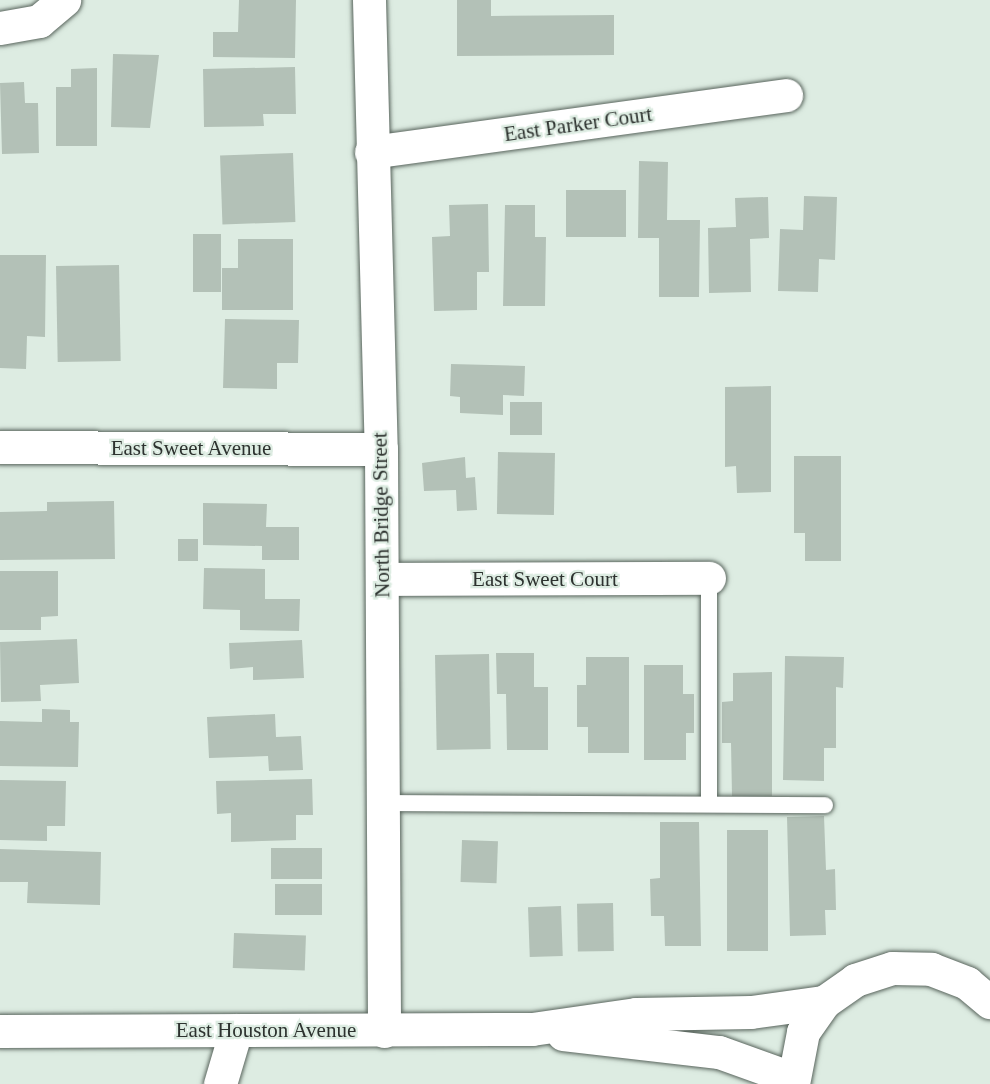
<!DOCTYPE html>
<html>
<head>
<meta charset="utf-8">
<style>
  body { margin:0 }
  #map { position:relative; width:990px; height:1084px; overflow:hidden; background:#ddece2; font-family:"Times New Roman",serif }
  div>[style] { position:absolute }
  .building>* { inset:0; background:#b3c1b7; transform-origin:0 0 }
  .roads { filter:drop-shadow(0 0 2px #59655d) drop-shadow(0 0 2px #59655d) }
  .lane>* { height:16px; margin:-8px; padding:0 8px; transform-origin:8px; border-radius:8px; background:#fff }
  .street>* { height:33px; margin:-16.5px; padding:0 16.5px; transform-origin:16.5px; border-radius:16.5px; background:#fff }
  .secondary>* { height:33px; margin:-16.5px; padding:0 16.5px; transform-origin:16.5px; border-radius:16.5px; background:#fff }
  span { translate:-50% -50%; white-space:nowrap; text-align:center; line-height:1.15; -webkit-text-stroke:4.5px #ddece2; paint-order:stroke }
  .street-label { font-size:21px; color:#2d322f }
</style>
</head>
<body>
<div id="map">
  <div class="building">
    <div style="clip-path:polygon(239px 0,296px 0,295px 58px,213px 57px,213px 32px,238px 32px)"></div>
    <div style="clip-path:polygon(457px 0,491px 0,491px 16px,614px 15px,614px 55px,457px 56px)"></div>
    <div style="clip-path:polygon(113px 54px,159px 55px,150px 128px,111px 127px)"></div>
    <div style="clip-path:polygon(295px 67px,296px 114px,263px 114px,264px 126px,204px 127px,203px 69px)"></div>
    <div style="clip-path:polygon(97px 68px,97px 146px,56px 146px,56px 87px,71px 87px,71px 69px)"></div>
    <div style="clip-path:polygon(24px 82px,25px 103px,38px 103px,39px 153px,2px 154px,0 83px)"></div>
    <div style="left:293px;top:153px;width:69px;height:73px;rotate:88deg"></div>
    <div style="clip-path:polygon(639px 161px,668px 162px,667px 220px,700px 220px,699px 297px,659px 297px,659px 238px,638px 238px)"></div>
    <div style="left:566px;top:190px;width:60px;height:47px"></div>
    <div style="clip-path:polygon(804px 196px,837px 197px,835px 260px,819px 259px,818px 292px,778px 291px,780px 229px,803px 230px)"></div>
    <div style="clip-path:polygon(768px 197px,769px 238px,750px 239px,751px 292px,709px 293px,708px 228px,736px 227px,735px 198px)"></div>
    <div style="clip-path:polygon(488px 204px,489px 272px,477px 272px,477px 310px,434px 311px,432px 237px,450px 236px,449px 205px)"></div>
    <div style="clip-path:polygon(505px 205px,535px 205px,535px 237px,546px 237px,545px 306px,503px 306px)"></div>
    <div style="left:193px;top:234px;width:28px;height:58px"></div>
    <div style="clip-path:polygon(238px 239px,293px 239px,293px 310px,222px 310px,222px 268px,238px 268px)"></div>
    <div style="clip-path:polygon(0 255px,46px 255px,45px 337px,27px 336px,26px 369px,0 368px)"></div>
    <div style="left:119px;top:265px;width:96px;height:63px;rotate:89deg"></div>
    <div style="clip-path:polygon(225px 319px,299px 320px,298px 363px,277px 363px,277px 389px,223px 388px)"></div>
    <div style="clip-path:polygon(451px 364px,525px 366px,524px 396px,503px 395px,503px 415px,460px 413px,460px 397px,450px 396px)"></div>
    <div style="clip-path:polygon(771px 386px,771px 492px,737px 493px,736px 466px,725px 467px,725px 387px)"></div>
    <div style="left:510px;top:402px;width:32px;height:33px"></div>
    <div style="left:498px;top:452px;width:57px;height:62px;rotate:1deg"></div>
    <div style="clip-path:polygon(794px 456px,841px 456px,841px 561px,805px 561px,805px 533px,794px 533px)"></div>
    <div style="clip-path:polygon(465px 457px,466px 478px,475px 477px,477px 510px,457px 511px,456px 490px,424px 491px,422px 463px)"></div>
    <div style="clip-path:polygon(114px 501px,115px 559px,0 560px,0 512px,47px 511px,47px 502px)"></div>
    <div style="clip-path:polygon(203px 503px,267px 504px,266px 527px,299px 527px,299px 560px,262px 560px,262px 546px,203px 545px)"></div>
    <div style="left:178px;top:539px;width:20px;height:22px"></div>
    <div style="clip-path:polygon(204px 568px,265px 569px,265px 599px,300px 599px,299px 631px,240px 630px,240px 610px,203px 609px)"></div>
    <div style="clip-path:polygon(0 571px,58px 571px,58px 616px,41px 617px,41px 630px,0 630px)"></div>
    <div style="clip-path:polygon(77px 639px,79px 683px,40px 685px,41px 701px,1px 702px,0 642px)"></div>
    <div style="clip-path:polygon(302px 640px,304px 678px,253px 680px,253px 667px,230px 669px,229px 643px)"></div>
    <div style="clip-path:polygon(496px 653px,534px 653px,534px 687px,548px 687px,548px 750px,507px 750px,506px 694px,497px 694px)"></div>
    <div style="left:489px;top:654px;width:95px;height:54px;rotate:89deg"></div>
    <div style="clip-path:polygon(785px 656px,844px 657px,843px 688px,836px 687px,836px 748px,824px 748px,824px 781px,783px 780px)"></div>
    <div style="clip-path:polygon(586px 657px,629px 657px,629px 753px,588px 753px,588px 727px,577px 727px,577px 685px,586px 685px)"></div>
    <div style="clip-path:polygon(644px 665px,683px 665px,683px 694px,694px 694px,694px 733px,686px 733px,686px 760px,644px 760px)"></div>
    <div style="clip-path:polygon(772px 672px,772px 796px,732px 796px,731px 743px,722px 743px,722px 702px,733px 701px,733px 673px)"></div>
    <div style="clip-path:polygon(42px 709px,70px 710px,70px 722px,79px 722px,78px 767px,0 766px,0 721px,42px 722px)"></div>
    <div style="clip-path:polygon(275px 714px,276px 737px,301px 736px,303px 770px,269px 771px,268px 756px,209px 758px,207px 717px)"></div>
    <div style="clip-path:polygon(312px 779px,313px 815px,296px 815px,296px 840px,231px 842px,231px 813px,217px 814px,216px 781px)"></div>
    <div style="clip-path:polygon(0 780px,66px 781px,65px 826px,47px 826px,47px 841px,0 840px)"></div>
    <div style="clip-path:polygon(824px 816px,826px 870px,835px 869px,836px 910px,825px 910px,826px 935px,790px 936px,787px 817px)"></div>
    <div style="clip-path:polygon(660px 822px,699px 822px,701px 946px,665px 946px,664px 916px,651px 916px,650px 879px,660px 878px)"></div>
    <div style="left:727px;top:830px;width:41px;height:121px"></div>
    <div style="left:462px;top:840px;width:36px;height:42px;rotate:2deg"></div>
    <div style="left:271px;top:848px;width:51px;height:31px"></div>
    <div style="clip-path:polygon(0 849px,101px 852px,100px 905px,27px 903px,28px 882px,0 882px)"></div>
    <div style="left:275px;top:884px;width:47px;height:31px"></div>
    <div style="left:613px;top:903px;width:48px;height:36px;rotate:89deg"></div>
    <div style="left:561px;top:906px;width:50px;height:33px;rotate:88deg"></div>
    <div style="left:234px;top:933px;width:72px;height:35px;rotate:2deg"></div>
  </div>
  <div class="roads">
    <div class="lane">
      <div style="left:385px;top:803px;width:440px;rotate:0.3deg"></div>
      <div style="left:709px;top:804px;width:226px;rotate:-90deg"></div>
    </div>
    <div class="street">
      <div style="left:0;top:28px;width:40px;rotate:-10deg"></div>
      <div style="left:39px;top:21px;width:33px;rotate:-40deg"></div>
      <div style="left:371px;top:152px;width:419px;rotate:-7.8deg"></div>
      <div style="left:0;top:447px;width:381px;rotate:0.3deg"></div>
      <div style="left:382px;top:579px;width:327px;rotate:-0.2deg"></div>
      <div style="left:220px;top:1084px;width:56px;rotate:-73.5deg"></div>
    </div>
    <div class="secondary">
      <div style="left:369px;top:0;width:449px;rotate:88.5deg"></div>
      <div style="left:381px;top:449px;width:582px;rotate:89.7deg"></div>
      <div style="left:0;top:1031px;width:532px;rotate:-0.22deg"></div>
      <div style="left:532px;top:1029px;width:105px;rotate:-8.2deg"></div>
      <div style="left:636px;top:1014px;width:115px;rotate:-1deg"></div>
      <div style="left:751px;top:1012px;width:74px;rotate:-7.8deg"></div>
      <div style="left:563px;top:1034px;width:157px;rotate:6.6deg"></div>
      <div style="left:719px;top:1052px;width:65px;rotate:19.8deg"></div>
      <div style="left:780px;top:1074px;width:11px;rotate:63deg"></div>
      <div style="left:793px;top:1084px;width:53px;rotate:-79.1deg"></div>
      <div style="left:803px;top:1032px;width:37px;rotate:-55deg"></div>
      <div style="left:824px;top:1002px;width:38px;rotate:-35deg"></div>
      <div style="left:855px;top:980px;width:39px;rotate:-18deg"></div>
      <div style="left:892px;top:968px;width:39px;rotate:1deg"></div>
      <div style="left:931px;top:969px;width:39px;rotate:21deg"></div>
      <div style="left:967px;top:983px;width:30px;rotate:40deg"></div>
    </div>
  </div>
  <div class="street-label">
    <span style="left:578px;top:124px;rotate:-8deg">East Parker Court</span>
    <span style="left:191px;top:448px">East Sweet Avenue</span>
    <span style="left:381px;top:515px;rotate:-91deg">North Bridge Street</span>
    <span style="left:545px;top:579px">East Sweet Court</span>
    <span style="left:266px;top:1030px">East Houston Avenue</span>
  </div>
</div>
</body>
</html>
